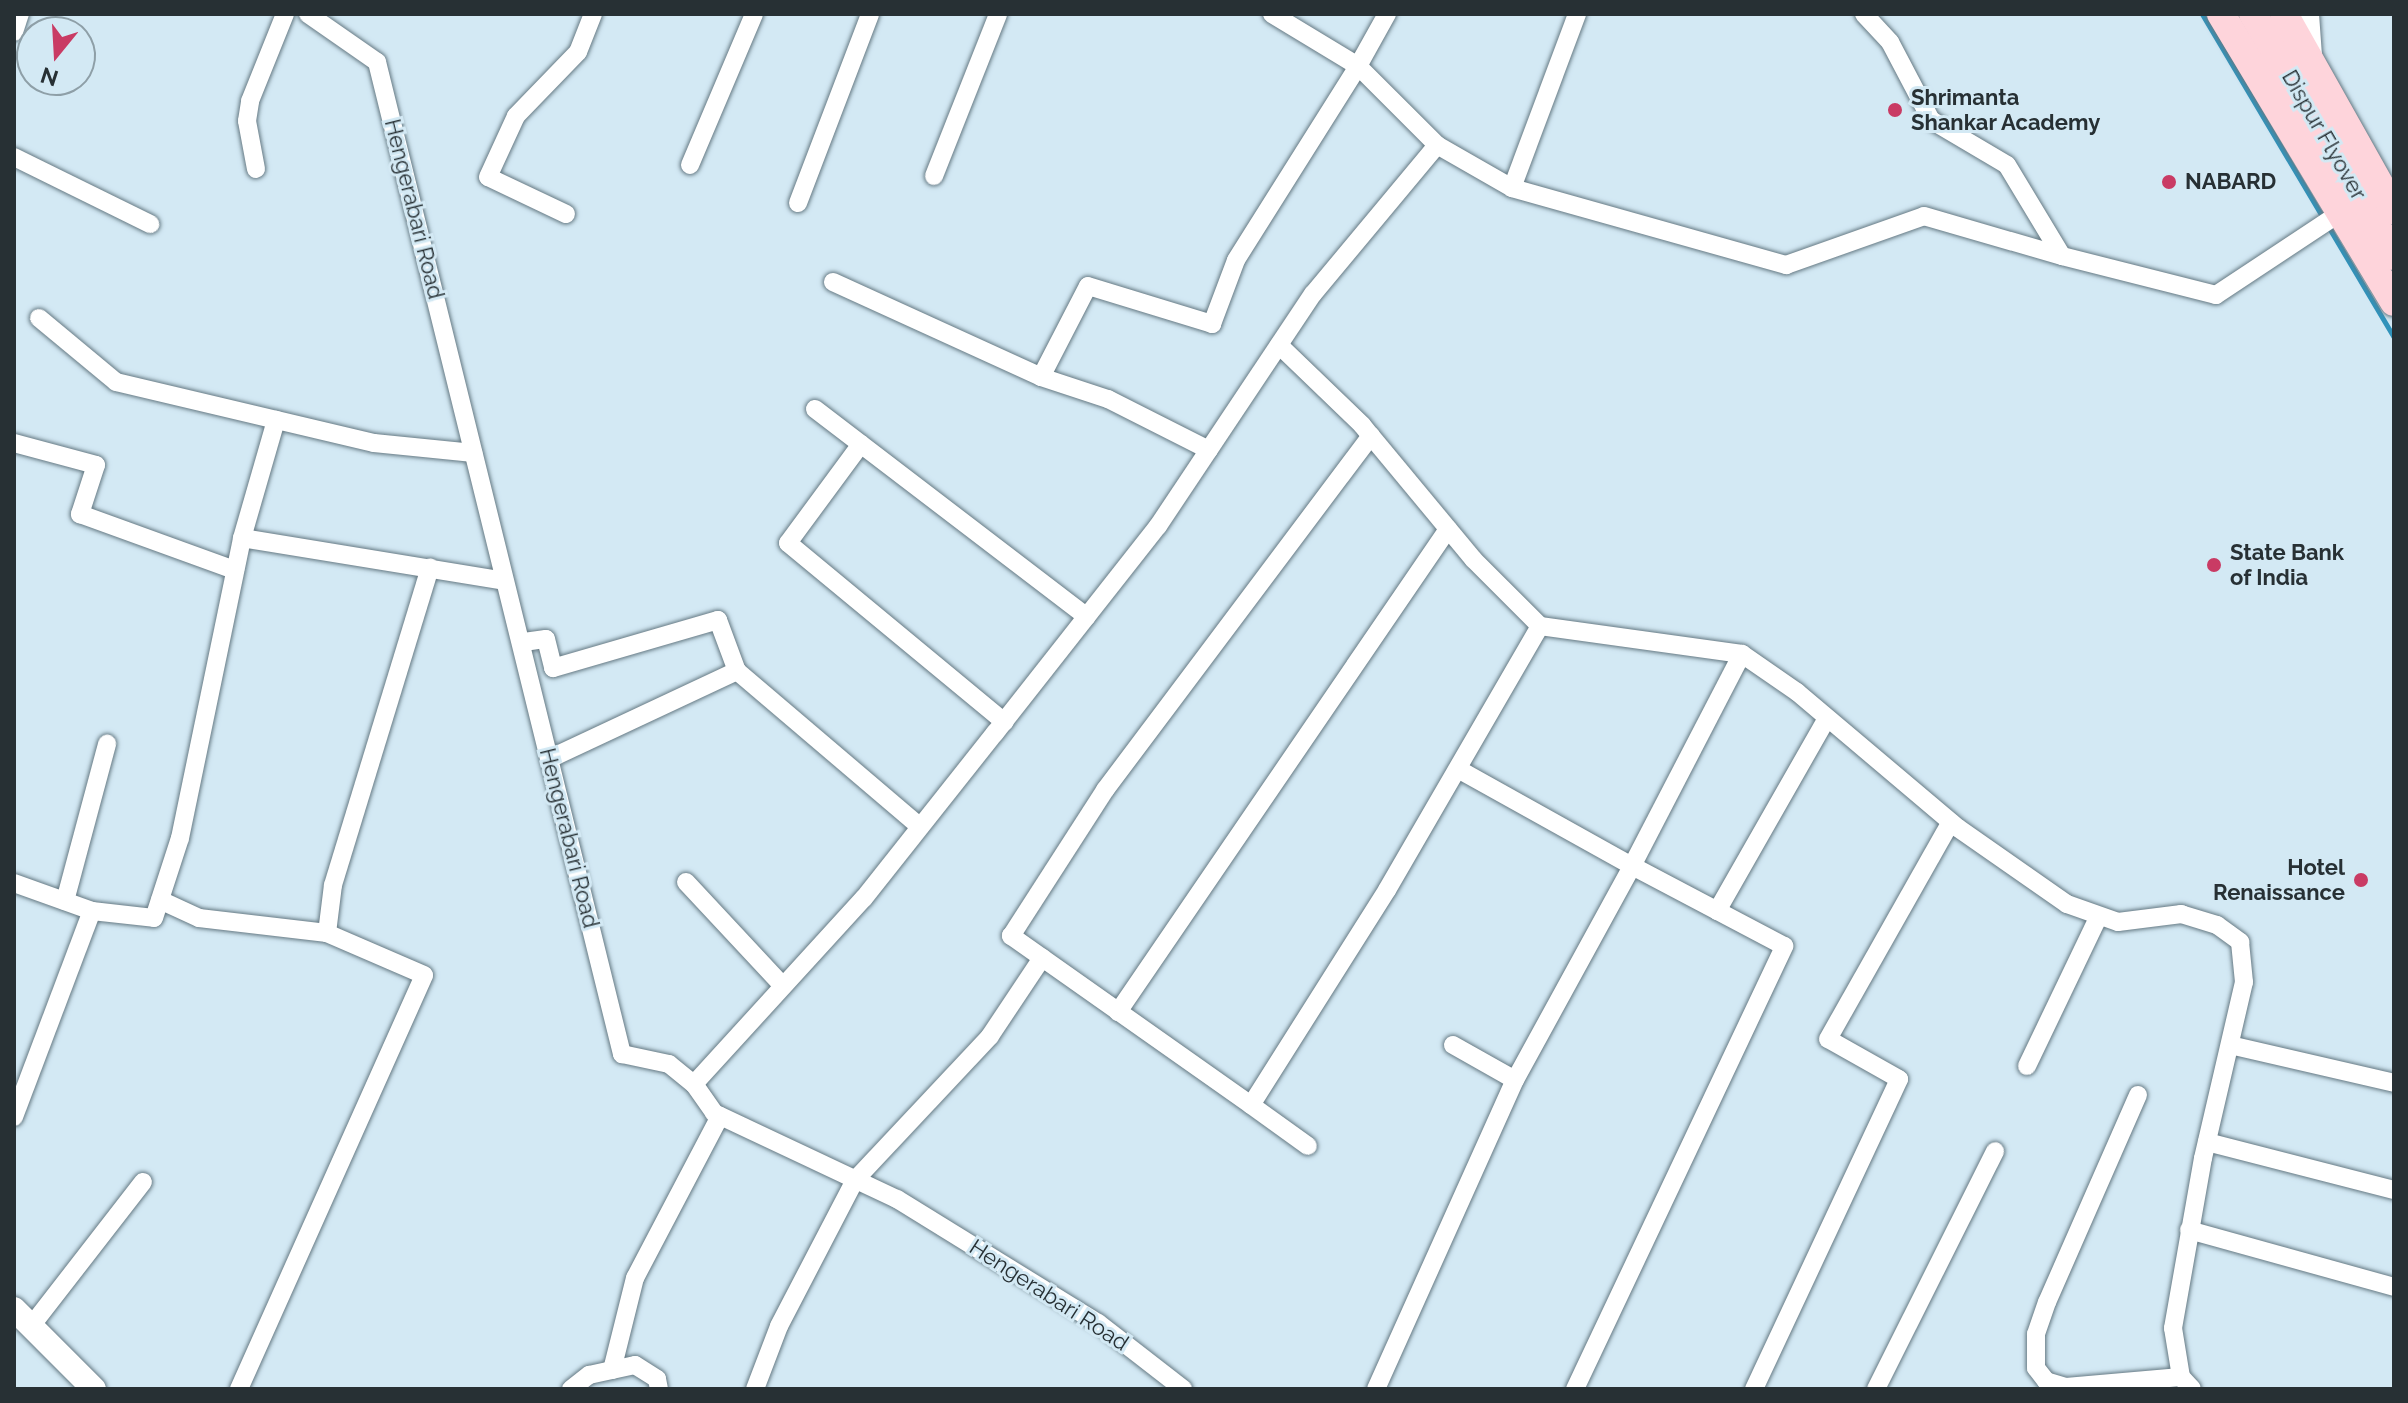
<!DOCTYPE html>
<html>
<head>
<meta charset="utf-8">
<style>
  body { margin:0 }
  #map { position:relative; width:2408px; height:1403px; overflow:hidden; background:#d3e9f4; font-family:Raleway,sans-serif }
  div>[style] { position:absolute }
  .stream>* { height:5px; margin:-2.5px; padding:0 2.5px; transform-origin:2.5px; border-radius:2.5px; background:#3193bb }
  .roads { filter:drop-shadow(0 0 2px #657983) drop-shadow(0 0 2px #657983) }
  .street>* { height:18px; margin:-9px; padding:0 9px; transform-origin:9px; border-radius:9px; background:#fff }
  .secondary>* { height:24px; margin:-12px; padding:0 12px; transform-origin:12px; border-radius:12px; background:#fff }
  .primary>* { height:28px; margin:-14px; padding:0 14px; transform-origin:14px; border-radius:14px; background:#fed4db }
  .dots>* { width:22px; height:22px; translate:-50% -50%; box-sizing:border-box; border:4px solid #d3e9f4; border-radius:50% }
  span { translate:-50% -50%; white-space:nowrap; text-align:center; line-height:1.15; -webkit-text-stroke:6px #d3e9f4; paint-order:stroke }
  .poi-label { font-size:22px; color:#273034; font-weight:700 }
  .left { translate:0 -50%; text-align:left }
  .right { translate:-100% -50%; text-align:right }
  .street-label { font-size:22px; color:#273034 }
  .frame { position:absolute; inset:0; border:16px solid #273034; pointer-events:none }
  .north { position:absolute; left:16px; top:16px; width:80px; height:80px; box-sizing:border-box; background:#d3e9f4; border:2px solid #8e9fa7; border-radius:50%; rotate:198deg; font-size:22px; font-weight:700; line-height:32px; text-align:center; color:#273034 }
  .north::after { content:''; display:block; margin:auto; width:28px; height:36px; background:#c93b64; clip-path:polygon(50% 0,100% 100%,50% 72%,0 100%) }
</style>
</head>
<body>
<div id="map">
  <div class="stream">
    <div style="left:2202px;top:14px;width:377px;rotate:59.3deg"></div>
  </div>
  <div class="roads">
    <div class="street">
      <div style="left:308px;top:14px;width:84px;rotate:34.8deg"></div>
      <div style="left:377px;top:62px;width:1022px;rotate:76.13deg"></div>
      <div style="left:622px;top:1054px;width:48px;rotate:12deg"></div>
      <div style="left:669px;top:1064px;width:32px;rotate:39deg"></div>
      <div style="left:694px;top:1084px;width:35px;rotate:55deg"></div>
      <div style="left:714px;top:1113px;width:202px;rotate:25.2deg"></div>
      <div style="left:897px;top:1199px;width:236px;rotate:31.7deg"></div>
      <div style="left:1098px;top:1323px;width:108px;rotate:37.8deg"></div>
      <div style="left:1272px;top:14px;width:100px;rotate:31.2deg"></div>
      <div style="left:1358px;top:66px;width:60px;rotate:-60.9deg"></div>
      <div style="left:1864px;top:14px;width:38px;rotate:47deg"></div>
      <div style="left:1890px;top:42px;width:88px;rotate:62.3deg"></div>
      <div style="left:1931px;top:120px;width:88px;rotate:30.6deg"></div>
      <div style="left:2007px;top:165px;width:106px;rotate:58.9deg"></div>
      <div style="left:2062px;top:256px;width:159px;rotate:14.2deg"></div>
      <div style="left:2216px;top:295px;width:149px;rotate:-33.5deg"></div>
      <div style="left:14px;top:32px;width:19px;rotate:-72deg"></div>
      <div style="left:14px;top:157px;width:152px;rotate:26.2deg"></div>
      <div style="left:690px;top:165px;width:164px;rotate:-67deg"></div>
      <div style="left:256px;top:169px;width:49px;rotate:-100.6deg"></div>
      <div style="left:247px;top:121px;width:20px;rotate:-81deg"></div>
      <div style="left:250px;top:101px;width:94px;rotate:-68.1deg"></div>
      <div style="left:934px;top:176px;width:174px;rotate:-68.4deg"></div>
      <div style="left:1512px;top:188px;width:285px;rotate:15.7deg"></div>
      <div style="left:1786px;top:265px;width:146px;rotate:-19.5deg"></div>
      <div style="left:1924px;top:216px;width:144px;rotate:16.2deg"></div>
      <div style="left:798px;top:203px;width:202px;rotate:-69.1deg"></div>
      <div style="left:566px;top:214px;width:86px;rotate:-154.6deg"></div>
      <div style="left:488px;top:177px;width:67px;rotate:-65.3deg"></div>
      <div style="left:516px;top:116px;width:89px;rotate:-45.9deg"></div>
      <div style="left:578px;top:52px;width:41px;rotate:-68.5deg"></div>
      <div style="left:833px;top:282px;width:229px;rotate:24.5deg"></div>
      <div style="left:1041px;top:377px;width:102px;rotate:-62.7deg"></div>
      <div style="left:1088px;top:286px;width:130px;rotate:17deg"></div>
      <div style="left:1212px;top:324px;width:68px;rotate:-69.4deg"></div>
      <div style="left:1236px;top:260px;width:229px;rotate:-57.8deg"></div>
      <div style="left:1358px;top:66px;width:112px;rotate:45deg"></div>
      <div style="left:39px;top:318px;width:100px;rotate:39.7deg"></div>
      <div style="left:116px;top:382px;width:265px;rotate:13.3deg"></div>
      <div style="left:374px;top:443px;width:100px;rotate:5.7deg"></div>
      <div style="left:1279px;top:345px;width:115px;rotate:43.9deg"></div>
      <div style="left:1362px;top:425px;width:14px;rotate:51deg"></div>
      <div style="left:1371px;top:436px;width:160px;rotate:50.3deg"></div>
      <div style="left:1473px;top:559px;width:95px;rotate:45deg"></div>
      <div style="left:1540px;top:626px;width:305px;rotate:120.1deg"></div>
      <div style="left:1387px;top:890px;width:254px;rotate:122.3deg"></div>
      <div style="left:1251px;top:1105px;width:294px;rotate:-144.8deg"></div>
      <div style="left:1011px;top:936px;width:174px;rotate:-57.2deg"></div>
      <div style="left:1105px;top:790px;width:443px;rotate:-53.1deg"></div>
      <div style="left:1041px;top:377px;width:71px;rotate:18.2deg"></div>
      <div style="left:1108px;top:399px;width:113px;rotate:26.8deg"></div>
      <div style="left:815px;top:409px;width:342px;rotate:37.4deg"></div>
      <div style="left:14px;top:443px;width:85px;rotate:15deg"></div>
      <div style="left:96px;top:465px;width:52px;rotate:108.1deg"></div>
      <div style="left:80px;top:514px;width:165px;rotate:19.9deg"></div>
      <div style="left:861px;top:444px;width:123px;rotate:126.4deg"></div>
      <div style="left:788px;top:543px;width:281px;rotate:39.6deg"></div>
      <div style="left:242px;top:538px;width:266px;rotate:9.3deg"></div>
      <div style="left:1540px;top:626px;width:204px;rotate:7.9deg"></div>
      <div style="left:1742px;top:654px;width:67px;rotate:34.6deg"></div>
      <div style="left:1797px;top:692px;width:211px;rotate:40.2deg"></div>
      <div style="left:1958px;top:828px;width:133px;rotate:34.9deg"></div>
      <div style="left:2067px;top:904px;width:54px;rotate:19.4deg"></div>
      <div style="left:2118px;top:922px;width:64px;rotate:-7.2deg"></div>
      <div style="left:2181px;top:914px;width:38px;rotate:17deg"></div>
      <div style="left:2217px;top:925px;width:29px;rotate:36deg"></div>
      <div style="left:2240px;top:942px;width:40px;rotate:84.3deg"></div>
      <div style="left:2244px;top:982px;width:181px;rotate:103.1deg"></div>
      <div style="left:2203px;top:1158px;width:173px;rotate:100deg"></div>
      <div style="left:2173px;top:1328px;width:50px;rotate:80.7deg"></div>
      <div style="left:2181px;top:1377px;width:16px;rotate:47deg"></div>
      <div style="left:524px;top:642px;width:22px;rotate:-8deg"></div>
      <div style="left:546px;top:639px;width:30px;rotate:76deg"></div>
      <div style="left:553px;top:668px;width:172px;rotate:-16.2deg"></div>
      <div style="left:718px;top:620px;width:54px;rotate:69.6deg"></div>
      <div style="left:549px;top:759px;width:208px;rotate:-25.1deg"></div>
      <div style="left:737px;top:671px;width:240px;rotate:40.4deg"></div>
      <div style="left:686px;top:882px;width:142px;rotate:47deg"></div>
      <div style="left:14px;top:883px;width:83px;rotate:19.7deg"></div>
      <div style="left:160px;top:900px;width:43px;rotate:24.8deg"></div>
      <div style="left:199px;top:918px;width:129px;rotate:6.7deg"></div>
      <div style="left:65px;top:901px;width:163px;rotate:-75deg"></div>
      <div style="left:1717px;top:911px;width:222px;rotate:-60.3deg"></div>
      <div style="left:1118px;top:1012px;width:585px;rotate:-55.66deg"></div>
      <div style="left:1453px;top:1045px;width:71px;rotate:29.4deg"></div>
      <div style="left:2230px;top:1045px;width:168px;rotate:13deg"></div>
      <div style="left:2027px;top:1066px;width:166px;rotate:-64.4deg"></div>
      <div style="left:694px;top:1084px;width:252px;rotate:-47.6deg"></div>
      <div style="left:864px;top:898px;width:211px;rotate:-51.6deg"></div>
      <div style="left:995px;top:733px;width:263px;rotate:-51.8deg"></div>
      <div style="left:1158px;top:526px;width:279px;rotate:-56.3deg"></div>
      <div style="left:1313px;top:294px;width:194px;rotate:-50.2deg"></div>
      <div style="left:1437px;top:145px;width:86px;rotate:29.8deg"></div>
      <div style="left:1512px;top:188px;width:186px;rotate:-69.5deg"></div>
      <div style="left:2138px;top:1095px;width:226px;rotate:113.7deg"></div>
      <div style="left:2047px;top:1302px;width:34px;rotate:109deg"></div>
      <div style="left:2036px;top:1334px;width:34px;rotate:90deg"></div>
      <div style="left:2036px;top:1368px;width:16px;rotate:52deg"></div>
      <div style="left:2046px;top:1381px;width:21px;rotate:17deg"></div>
      <div style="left:2066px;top:1387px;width:115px;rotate:-5deg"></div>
      <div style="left:1251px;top:1105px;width:70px;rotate:35.7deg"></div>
      <div style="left:14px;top:1117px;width:220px;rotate:-69.3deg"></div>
      <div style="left:92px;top:911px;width:62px;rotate:6.4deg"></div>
      <div style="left:154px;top:918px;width:84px;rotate:-72deg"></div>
      <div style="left:180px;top:838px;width:306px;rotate:-78.3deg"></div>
      <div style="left:242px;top:538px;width:123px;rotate:-73.9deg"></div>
      <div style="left:2207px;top:1142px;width:193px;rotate:14.4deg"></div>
      <div style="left:2189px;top:1230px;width:213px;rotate:15.5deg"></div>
      <div style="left:32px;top:1325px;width:181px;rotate:-52.2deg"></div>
      <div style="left:612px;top:1370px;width:95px;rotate:-76deg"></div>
      <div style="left:635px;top:1278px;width:183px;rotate:-62.3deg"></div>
      <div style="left:239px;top:1389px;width:453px;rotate:-65.9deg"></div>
      <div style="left:424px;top:975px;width:106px;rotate:-156.6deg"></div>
      <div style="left:327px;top:933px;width:48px;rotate:-82.9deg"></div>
      <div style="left:333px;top:885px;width:332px;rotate:-73deg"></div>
      <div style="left:571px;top:1389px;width:23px;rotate:-38deg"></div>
      <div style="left:589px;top:1375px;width:47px;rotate:-12.3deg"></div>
      <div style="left:635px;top:1365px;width:26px;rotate:32deg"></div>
      <div style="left:657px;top:1379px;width:10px;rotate:79deg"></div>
      <div style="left:755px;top:1389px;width:67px;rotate:-69.1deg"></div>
      <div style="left:779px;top:1326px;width:165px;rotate:-62.5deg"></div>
      <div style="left:855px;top:1180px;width:197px;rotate:-46.8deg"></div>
      <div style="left:990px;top:1036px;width:94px;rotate:-56.3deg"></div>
      <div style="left:1376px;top:1389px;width:339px;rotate:-65.8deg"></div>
      <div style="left:1515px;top:1080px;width:244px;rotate:-61.3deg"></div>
      <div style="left:1632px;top:866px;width:199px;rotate:-150.9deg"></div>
      <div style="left:1575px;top:1389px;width:490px;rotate:-64.7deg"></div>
      <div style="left:1784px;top:946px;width:172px;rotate:-152.2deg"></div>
      <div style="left:1632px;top:866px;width:239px;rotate:-62.6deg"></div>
      <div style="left:1754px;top:1389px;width:342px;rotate:-64.9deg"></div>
      <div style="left:1899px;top:1079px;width:81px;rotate:-150.6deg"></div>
      <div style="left:1828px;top:1039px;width:249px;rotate:-60.5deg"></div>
      <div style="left:1876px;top:1389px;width:266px;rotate:-63.4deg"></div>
    </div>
    <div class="secondary">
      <div style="left:2307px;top:14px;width:42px;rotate:85.9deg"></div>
      <div style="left:14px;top:1309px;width:113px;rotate:45deg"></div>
    </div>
    <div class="primary">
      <div style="left:2221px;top:14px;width:336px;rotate:59deg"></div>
      <div style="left:2253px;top:14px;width:280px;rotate:59.8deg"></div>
      <div style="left:2284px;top:14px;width:225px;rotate:60.7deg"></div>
    </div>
  </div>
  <div class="dots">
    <div style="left:1895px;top:110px;background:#c93b64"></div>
    <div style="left:2169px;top:182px;background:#c93b64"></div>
    <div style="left:2214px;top:565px;background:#c93b64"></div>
    <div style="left:2361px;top:880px;background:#c93b64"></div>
  </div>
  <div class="poi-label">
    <span class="left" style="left:1911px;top:110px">Shrimanta<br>Shankar Academy</span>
    <span class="left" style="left:2185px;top:182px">NABARD</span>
    <span class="left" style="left:2230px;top:565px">State Bank<br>of India</span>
    <span class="right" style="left:2345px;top:880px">Hotel<br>Renaissance</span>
  </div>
  <div class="street-label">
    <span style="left:2324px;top:135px;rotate:60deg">Dispur Flyover</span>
    <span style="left:414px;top:209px;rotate:76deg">Hengerabari Road</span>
    <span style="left:569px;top:838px;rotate:76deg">Hengerabari Road</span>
    <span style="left:1049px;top:1295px;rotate:33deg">Hengerabari Road</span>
  </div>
  <div class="frame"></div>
  <div class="north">N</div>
</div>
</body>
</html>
